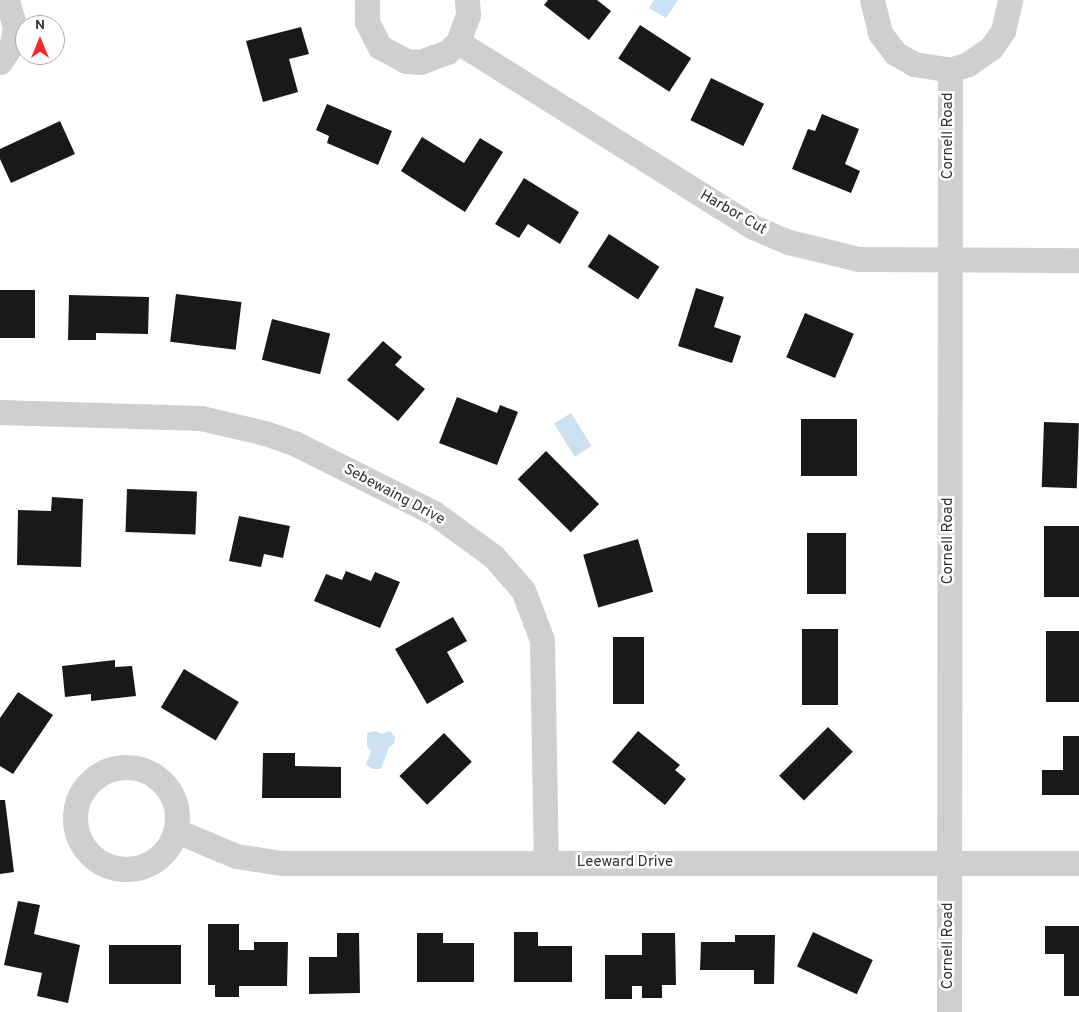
<!DOCTYPE html>
<html>
<head>
<meta charset="utf-8">
<style>
  body { margin:0 }
  #map { position:relative; width:1079px; height:1012px; overflow:hidden; background:#fff; font-family:Overpass,sans-serif }
  div>[style] { position:absolute }
  .water>* { inset:0; background:#cbe0f1; transform-origin:0 0 }
  .building>* { inset:0; background:#191919; transform-origin:0 0 }
  .minor>* { height:25px; margin:-12.5px; padding:0 12.5px; transform-origin:12.5px; border-radius:12.5px; background:#cfcfcf }
  .minor>.ring { margin:-12.5px; padding:0; box-sizing:content-box; background:none; border:25px solid #cfcfcf; border-radius:50% }
  span { translate:-50% -50%; white-space:nowrap; text-align:center; line-height:1.15; -webkit-text-stroke:5px #fff; paint-order:stroke }
  .street-label { font-size:15px; color:#323232 }
  .north { position:absolute; left:15px; top:15px; width:50px; height:50px; box-sizing:border-box; background:#fff; border:1px solid #adadad; border-radius:50%; rotate:0deg; font-size:14px; font-weight:700; line-height:20px; text-align:center; color:#323232 }
  .north::after { content:''; display:block; margin:auto; width:18px; height:22px; background:#f6282a; clip-path:polygon(50% 0,100% 100%,50% 72%,0 100%) }
</style>
</head>
<body>
<div id="map">
  <div class="water">
    <div style="clip-path:polygon(654px 0,678px 0,666px 18px,649px 8px)"></div>
    <div style="left:571px;top:413px;width:39px;height:20px;rotate:58deg"></div>
    <div style="clip-path:polygon(375px 731px,382px 734px,390px 731px,395px 737px,394px 744px,389px 747px,381px 769px,372px 769px,366px 764px,371px 751px,367px 746px,367px 733px)"></div>
  </div>
  <div class="building">
    <div style="clip-path:polygon(548px 0,597px 0,611px 11px,589px 40px,544px 5px)"></div>
    <div style="left:640px;top:25px;width:61px;height:40px;rotate:33deg"></div>
    <div style="clip-path:polygon(301px 27px,309px 54px,289px 59px,298px 92px,263px 102px,246px 41px)"></div>
    <div style="left:711px;top:78px;width:59px;height:47px;rotate:26deg"></div>
    <div style="clip-path:polygon(327px 104px,392px 131px,378px 165px,327px 143px,329px 136px,316px 130px)"></div>
    <div style="clip-path:polygon(822px 114px,859px 129px,845px 164px,860px 171px,851px 193px,792px 169px,808px 129px,815px 131px)"></div>
    <div style="clip-path:polygon(60px 121px,75px 154px,11px 183px,0 159px,0 149px)"></div>
    <div style="clip-path:polygon(422px 137px,464px 163px,480px 138px,503px 152px,465px 212px,401px 171px)"></div>
    <div style="clip-path:polygon(524px 178px,579px 212px,560px 244px,528px 224px,519px 238px,495px 224px)"></div>
    <div style="left:609px;top:234px;width:60px;height:39px;rotate:33deg"></div>
    <div style="clip-path:polygon(696px 288px,724px 297px,714px 327px,741px 336px,732px 363px,678px 346px)"></div>
    <div style="left:0;top:290px;width:35px;height:48px"></div>
    <div style="left:176px;top:294px;width:66px;height:48px;rotate:7deg"></div>
    <div style="clip-path:polygon(69px 295px,149px 297px,148px 334px,96px 333px,96px 340px,68px 340px)"></div>
    <div style="left:805px;top:313px;width:53px;height:48px;rotate:23deg"></div>
    <div style="left:272px;top:319px;width:60px;height:42px;rotate:14deg"></div>
    <div style="clip-path:polygon(383px 341px,402px 357px,395px 365px,425px 389px,398px 421px,347px 380px)"></div>
    <div style="clip-path:polygon(457px 397px,497px 413px,500px 405px,518px 412px,497px 465px,439px 443px)"></div>
    <div style="left:801px;top:419px;width:56px;height:57px"></div>
    <div style="left:1044px;top:422px;width:35px;height:65px;rotate:2deg"></div>
    <div style="left:546px;top:451px;width:75px;height:40px;rotate:45deg"></div>
    <div style="left:127px;top:489px;width:70px;height:43px;rotate:2deg"></div>
    <div style="clip-path:polygon(52px 497px,83px 499px,81px 567px,17px 565px,18px 510px,51px 511px)"></div>
    <div style="clip-path:polygon(239px 516px,290px 526px,283px 558px,264px 554px,261px 567px,229px 561px)"></div>
    <div style="left:1044px;top:526px;width:35px;height:71px"></div>
    <div style="left:807px;top:533px;width:39px;height:61px"></div>
    <div style="left:638px;top:539px;width:55px;height:57px;rotate:74deg"></div>
    <div style="clip-path:polygon(346px 571px,371px 581px,375px 572px,400px 582px,380px 628px,314px 601px,326px 574px,342px 580px)"></div>
    <div style="clip-path:polygon(453px 617px,467px 641px,447px 652px,464px 682px,427px 704px,395px 649px)"></div>
    <div style="left:802px;top:629px;width:36px;height:76px"></div>
    <div style="left:1046px;top:631px;width:33px;height:71px"></div>
    <div style="left:613px;top:637px;width:31px;height:67px"></div>
    <div style="clip-path:polygon(115px 660px,115px 667px,132px 666px,136px 696px,91px 701px,91px 694px,65px 697px,62px 666px)"></div>
    <div style="left:184px;top:669px;width:64px;height:45px;rotate:31deg"></div>
    <div style="clip-path:polygon(18px 692px,53px 715px,13px 774px,0 766px,0 718px)"></div>
    <div style="left:828px;top:727px;width:35px;height:69px;rotate:45deg"></div>
    <div style="clip-path:polygon(638px 731px,680px 765px,675px 770px,686px 779px,665px 805px,612px 762px)"></div>
    <div style="left:444px;top:733px;width:40px;height:62px;rotate:46deg"></div>
    <div style="clip-path:polygon(1063px 736px,1079px 736px,1079px 795px,1042px 795px,1042px 770px,1063px 770px)"></div>
    <div style="clip-path:polygon(263px 753px,295px 753px,295px 766px,341px 767px,341px 798px,262px 798px)"></div>
    <div style="clip-path:polygon(0 800px,5px 800px,14px 872px,0 874px)"></div>
    <div style="clip-path:polygon(18px 901px,40px 905px,34px 934px,80px 945px,68px 1003px,37px 996px,42px 973px,4px 965px)"></div>
    <div style="clip-path:polygon(208px 924px,239px 924px,239px 950px,254px 950px,254px 942px,288px 942px,287px 986px,239px 986px,239px 997px,215px 997px,215px 985px,208px 985px)"></div>
    <div style="clip-path:polygon(1045px 926px,1079px 926px,1079px 996px,1064px 996px,1064px 954px,1045px 954px)"></div>
    <div style="clip-path:polygon(514px 932px,538px 932px,538px 946px,572px 946px,572px 982px,514px 982px)"></div>
    <div style="left:813px;top:932px;width:66px;height:38px;rotate:25deg"></div>
    <div style="clip-path:polygon(337px 933px,359px 933px,360px 993px,309px 994px,309px 957px,337px 957px)"></div>
    <div style="clip-path:polygon(417px 933px,443px 933px,443px 943px,474px 943px,474px 982px,417px 982px)"></div>
    <div style="clip-path:polygon(642px 933px,675px 933px,676px 985px,662px 985px,662px 998px,642px 998px,642px 986px,632px 986px,632px 999px,605px 999px,605px 955px,642px 955px)"></div>
    <div style="clip-path:polygon(735px 935px,775px 935px,774px 984px,754px 984px,754px 970px,700px 970px,701px 942px,735px 942px)"></div>
    <div style="left:181px;top:945px;width:39px;height:72px;rotate:90deg"></div>
  </div>
  <div class="minor">
    <div style="left:367px;top:0;width:22px;rotate:90deg"></div>
    <div style="left:367px;top:22px;width:28px;rotate:63deg"></div>
    <div style="left:380px;top:47px;width:30px;rotate:28deg"></div>
    <div style="left:406px;top:61px;width:14px;rotate:4deg"></div>
    <div style="left:420px;top:62px;width:29px;rotate:-20deg"></div>
    <div style="left:447px;top:52px;width:15px;rotate:-42deg"></div>
    <div style="left:458px;top:42px;width:29px;rotate:-70deg"></div>
    <div style="left:468px;top:15px;width:15px;rotate:-94deg"></div>
    <div style="left:872px;top:0;width:34px;rotate:76deg"></div>
    <div style="left:880px;top:33px;width:25px;rotate:53deg"></div>
    <div style="left:895px;top:53px;width:22px;rotate:30deg"></div>
    <div style="left:914px;top:64px;width:36px;rotate:9deg"></div>
    <div style="left:950px;top:70px;width:19px;rotate:-18deg"></div>
    <div style="left:968px;top:64px;width:28px;rotate:-35deg"></div>
    <div style="left:991px;top:48px;width:21px;rotate:-55deg"></div>
    <div style="left:1003px;top:31px;width:32px;rotate:-77deg"></div>
    <div style="left:458px;top:42px;width:348px;rotate:32.1deg"></div>
    <div style="left:753px;top:227px;width:39px;rotate:23deg"></div>
    <div style="left:789px;top:242px;width:71px;rotate:13.8deg"></div>
    <div style="left:858px;top:259px;width:221px;rotate:0.3deg"></div>
    <div style="left:0;top:62px;width:22px;rotate:-56deg"></div>
    <div style="left:12px;top:44px;width:17px;rotate:-80deg"></div>
    <div style="left:15px;top:27px;width:28px;rotate:-107deg"></div>
    <div style="left:0;top:412px;width:201px;rotate:1.7deg"></div>
    <div style="left:201px;top:418px;width:66px;rotate:13.2deg"></div>
    <div style="left:265px;top:433px;width:31px;rotate:19deg"></div>
    <div style="left:294px;top:443px;width:157px;rotate:26.6deg"></div>
    <div style="left:434px;top:513px;width:73px;rotate:36.1deg"></div>
    <div style="left:493px;top:556px;width:45px;rotate:48.6deg"></div>
    <div style="left:523px;top:590px;width:53px;rotate:69.2deg"></div>
    <div style="left:542px;top:640px;width:223px;rotate:89deg"></div>
    <div class="ring" style="left:75px;top:767px;width:77px;height:77px"></div>
    <div style="left:177px;top:831px;width:64px;rotate:23deg"></div>
    <div style="left:236px;top:856px;width:47px;rotate:8.7deg"></div>
    <div style="left:282px;top:863px;width:797px"></div>
    <div style="left:949px;top:1012px;width:942px;rotate:-89.94deg"></div>
  </div>
  <div class="street-label">
    <span style="left:949px;top:136px;rotate:-90deg">Cornell Road</span>
    <span style="left:733px;top:213px;rotate:30deg">Harbor Cut</span>
    <span style="left:394px;top:495px;rotate:28deg">Sebewaing Drive</span>
    <span style="left:949px;top:541px;rotate:-90deg">Cornell Road</span>
    <span style="left:625px;top:863px">Leeward Drive</span>
    <span style="left:949px;top:946px;rotate:-90deg">Cornell Road</span>
  </div>
  <div class="north">N</div>
</div>
</body>
</html>
